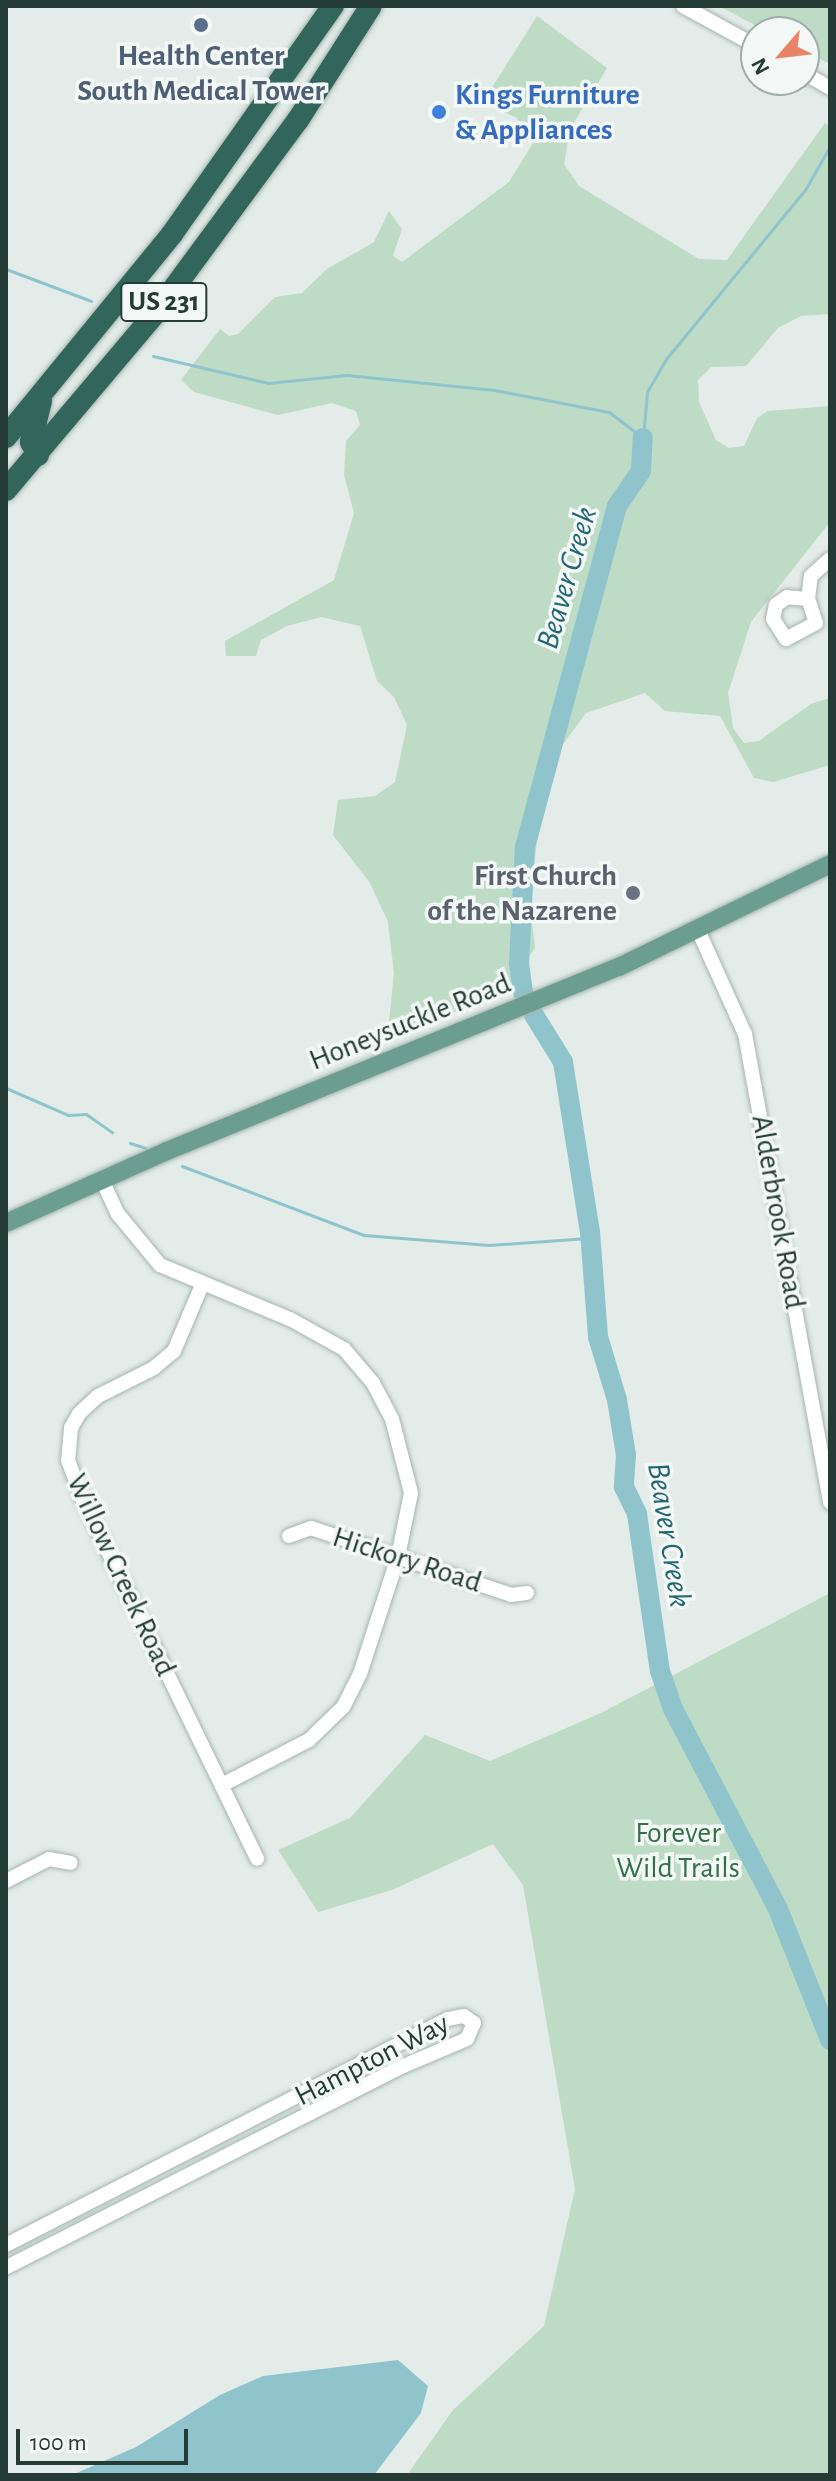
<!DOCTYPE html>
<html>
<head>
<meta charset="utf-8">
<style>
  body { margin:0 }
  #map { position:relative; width:836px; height:2481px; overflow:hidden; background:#e3ece8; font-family:"Alegreya Sans",sans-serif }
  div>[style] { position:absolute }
  .green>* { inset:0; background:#bddbc5 }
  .water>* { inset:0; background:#8fc4cd }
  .stream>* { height:3px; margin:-1.5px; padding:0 1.5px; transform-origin:1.5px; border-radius:1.5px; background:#8fc4cd }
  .river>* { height:20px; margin:-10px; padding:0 10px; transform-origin:10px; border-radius:10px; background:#8fc4cd }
  .roads { filter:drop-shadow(0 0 2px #a6b4af) drop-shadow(0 0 2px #a6b4af) }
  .minor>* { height:14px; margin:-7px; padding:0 7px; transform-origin:7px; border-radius:7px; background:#fff }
  .major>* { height:18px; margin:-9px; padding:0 9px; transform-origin:9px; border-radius:9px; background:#6b9e90 }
  .highway>* { height:22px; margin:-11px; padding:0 11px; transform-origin:11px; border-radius:11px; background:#32665a }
  .dots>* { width:22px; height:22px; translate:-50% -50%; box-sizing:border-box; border:4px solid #f3f8f6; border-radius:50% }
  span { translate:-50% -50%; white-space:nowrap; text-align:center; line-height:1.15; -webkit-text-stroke:7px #f3f8f6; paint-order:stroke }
  .shield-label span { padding:2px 6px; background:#f3f8f6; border:2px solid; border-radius:6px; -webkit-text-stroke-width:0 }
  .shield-label { font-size:28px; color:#243c35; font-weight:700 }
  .service-label { font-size:30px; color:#4e5e75; font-weight:700 }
  .shop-label { font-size:30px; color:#366cbe; font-weight:700 }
  .left { translate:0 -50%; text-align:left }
  .worship-label { font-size:30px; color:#5b616d; font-weight:700 }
  .right { translate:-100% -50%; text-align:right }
  .street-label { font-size:30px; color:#243c35 }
  .park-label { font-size:30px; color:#317048 }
  .water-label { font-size:32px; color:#226774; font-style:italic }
  .frame { position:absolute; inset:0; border:8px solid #243c35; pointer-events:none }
  .north { position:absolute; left:740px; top:16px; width:80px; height:80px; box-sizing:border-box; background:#f3f8f6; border:2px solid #a0ada9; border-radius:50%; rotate:242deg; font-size:22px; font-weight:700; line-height:32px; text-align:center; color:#243c35 }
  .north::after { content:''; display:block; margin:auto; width:28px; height:36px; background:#e88365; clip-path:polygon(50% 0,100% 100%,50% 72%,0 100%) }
  .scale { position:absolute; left:16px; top:2429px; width:172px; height:36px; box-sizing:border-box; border:4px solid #243c35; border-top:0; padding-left:10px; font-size:24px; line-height:28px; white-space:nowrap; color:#243c35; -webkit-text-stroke:6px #f3f8f6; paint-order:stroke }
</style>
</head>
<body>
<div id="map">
  <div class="green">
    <div style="clip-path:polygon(719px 6px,830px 6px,830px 64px,804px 51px,804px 32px,768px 32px)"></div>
    <div style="clip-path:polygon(537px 16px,607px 68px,570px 129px,564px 164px,579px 186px,699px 259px,727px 260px,825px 123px,830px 126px,830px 314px,801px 316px,778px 328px,746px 366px,711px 367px,698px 380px,699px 402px,716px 440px,729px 448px,744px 446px,757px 418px,768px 411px,830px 406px,830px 522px,751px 622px,728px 693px,733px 728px,744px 743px,759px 741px,811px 704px,830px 698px,830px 765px,773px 782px,754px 778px,720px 716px,665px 711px,645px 693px,586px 713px,561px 747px,537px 841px,530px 904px,535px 948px,507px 989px,387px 1041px,394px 973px,388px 922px,370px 883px,333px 835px,338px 800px,375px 796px,395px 782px,407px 725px,394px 697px,377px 681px,360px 626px,321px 617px,287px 626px,261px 640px,256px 656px,226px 656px,225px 641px,334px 580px,354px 513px,344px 475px,346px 441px,360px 425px,356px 411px,332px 403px,278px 415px,194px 392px,181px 380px,220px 329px,229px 336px,238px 334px,275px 297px,302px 293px,327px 269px,374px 242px,389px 211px,402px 229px,393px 256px,402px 262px,509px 182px,533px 143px,517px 118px,483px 102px)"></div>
    <div style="clip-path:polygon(830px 1593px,830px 2475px,407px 2475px,453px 2410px,544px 2326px,575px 2189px,523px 1885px,493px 1844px,392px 1890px,318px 1912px,278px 1850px,350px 1818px,425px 1735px,490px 1761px,601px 1713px)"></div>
  </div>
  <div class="water">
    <div style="clip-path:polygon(398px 2360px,428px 2386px,421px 2413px,374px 2475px,72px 2475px,136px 2447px,220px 2395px,263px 2376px)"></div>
  </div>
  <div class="stream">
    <div style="left:6px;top:269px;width:91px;rotate:20.6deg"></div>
    <div style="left:153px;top:356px;width:118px;rotate:13.2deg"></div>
    <div style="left:268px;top:383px;width:79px;rotate:-5.8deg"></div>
    <div style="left:347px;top:375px;width:148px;rotate:5.8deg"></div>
    <div style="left:494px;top:390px;width:117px;rotate:10.8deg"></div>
    <div style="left:609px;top:412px;width:43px;rotate:37.4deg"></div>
    <div style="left:643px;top:438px;width:46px;rotate:-85deg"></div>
    <div style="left:647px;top:392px;width:38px;rotate:-60deg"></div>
    <div style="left:666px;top:359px;width:219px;rotate:-50.6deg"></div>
    <div style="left:805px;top:190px;width:51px;rotate:-60.4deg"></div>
    <div style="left:6px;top:1088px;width:68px;rotate:23.5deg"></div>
    <div style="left:68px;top:1115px;width:18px;rotate:-3deg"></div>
    <div style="left:86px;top:1114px;width:32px;rotate:35deg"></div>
    <div style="left:130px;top:1143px;width:16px;rotate:18deg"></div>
    <div style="left:182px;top:1166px;width:195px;rotate:20.8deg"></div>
    <div style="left:364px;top:1235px;width:125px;rotate:4.6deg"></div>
    <div style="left:489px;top:1245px;width:99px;rotate:-4deg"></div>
  </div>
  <div class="river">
    <div style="left:523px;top:992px;width:28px;rotate:-98deg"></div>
    <div style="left:519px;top:964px;width:117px;rotate:-87.1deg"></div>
    <div style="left:525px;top:847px;width:353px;rotate:-74.9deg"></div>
    <div style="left:617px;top:506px;width:42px;rotate:-55.6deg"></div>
    <div style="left:641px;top:471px;width:33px;rotate:-87deg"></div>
    <div style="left:534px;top:1015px;width:55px;rotate:58.3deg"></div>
    <div style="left:563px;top:1062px;width:172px;rotate:81deg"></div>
    <div style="left:590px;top:1232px;width:105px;rotate:85.6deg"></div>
    <div style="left:598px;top:1337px;width:66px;rotate:73.2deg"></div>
    <div style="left:617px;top:1400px;width:56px;rotate:80.7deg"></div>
    <div style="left:626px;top:1455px;width:32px;rotate:94deg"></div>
    <div style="left:624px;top:1487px;width:30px;rotate:64deg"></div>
    <div style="left:637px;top:1514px;width:159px;rotate:81.7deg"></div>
    <div style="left:660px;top:1671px;width:40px;rotate:71.1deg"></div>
    <div style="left:673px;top:1709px;width:226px;rotate:62.3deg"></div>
    <div style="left:778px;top:1909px;width:141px;rotate:68.3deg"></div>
  </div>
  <div class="roads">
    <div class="minor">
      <div style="left:683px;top:6px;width:83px;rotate:28.7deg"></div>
      <div style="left:804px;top:73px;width:30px;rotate:30deg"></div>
      <div style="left:808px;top:599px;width:21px;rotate:-175deg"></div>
      <div style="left:787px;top:597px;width:14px;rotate:144deg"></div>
      <div style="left:776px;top:605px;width:14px;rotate:102deg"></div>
      <div style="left:773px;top:619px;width:24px;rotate:57deg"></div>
      <div style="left:786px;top:639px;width:34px;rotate:-28deg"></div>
      <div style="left:816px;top:623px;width:25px;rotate:-108deg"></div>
      <div style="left:808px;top:599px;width:23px;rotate:-83deg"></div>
      <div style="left:811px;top:576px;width:25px;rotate:-42deg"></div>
      <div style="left:698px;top:930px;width:114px;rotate:65.7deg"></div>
      <div style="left:745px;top:1034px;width:476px;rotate:79.7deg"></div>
      <div style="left:102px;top:1180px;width:38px;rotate:65deg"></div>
      <div style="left:118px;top:1214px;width:66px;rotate:50.5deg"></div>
      <div style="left:160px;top:1265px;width:141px;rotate:22.6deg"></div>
      <div style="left:290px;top:1319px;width:62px;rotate:29.1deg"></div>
      <div style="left:344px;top:1349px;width:45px;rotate:49.5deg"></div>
      <div style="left:373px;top:1383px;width:41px;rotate:62.2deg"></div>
      <div style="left:392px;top:1419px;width:76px;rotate:75.6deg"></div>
      <div style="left:411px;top:1493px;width:65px;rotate:101.5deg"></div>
      <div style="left:398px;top:1557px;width:123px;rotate:108deg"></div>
      <div style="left:360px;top:1674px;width:37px;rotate:117deg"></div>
      <div style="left:343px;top:1707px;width:47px;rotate:135.9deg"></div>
      <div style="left:309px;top:1740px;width:98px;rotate:152.7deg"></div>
      <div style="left:202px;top:1285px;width:72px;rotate:113deg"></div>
      <div style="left:174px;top:1351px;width:26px;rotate:140deg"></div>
      <div style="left:154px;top:1368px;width:63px;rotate:153.4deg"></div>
      <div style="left:98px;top:1396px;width:26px;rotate:137deg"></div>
      <div style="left:79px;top:1414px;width:16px;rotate:120deg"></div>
      <div style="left:71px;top:1428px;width:32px;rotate:95deg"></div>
      <div style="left:68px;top:1460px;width:40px;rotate:69.8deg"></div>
      <div style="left:82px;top:1498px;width:401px;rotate:64.1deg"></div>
      <div style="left:289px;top:1536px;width:23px;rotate:-20deg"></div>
      <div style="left:311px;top:1528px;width:211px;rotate:18.5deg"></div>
      <div style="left:511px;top:1595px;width:16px;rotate:-7deg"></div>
      <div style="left:6px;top:1881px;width:48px;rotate:-27.1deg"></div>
      <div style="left:49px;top:1859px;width:22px;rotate:10deg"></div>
      <div style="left:6px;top:2245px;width:496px;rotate:-27.1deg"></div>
      <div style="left:448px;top:2019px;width:16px;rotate:-11deg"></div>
      <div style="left:464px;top:2016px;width:12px;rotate:35deg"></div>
      <div style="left:474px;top:2023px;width:17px;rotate:114deg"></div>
      <div style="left:467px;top:2039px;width:72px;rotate:157deg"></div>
      <div style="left:401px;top:2067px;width:443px;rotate:153.1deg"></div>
    </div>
    <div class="major">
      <div style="left:6px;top:1223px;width:176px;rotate:-24.1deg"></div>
      <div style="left:167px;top:1151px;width:488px;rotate:-22.2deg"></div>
      <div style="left:619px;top:967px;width:235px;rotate:-26deg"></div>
    </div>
    <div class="highway">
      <div style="left:6px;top:437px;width:262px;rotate:-50.7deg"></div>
      <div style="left:172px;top:234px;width:279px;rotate:-54.8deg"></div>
      <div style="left:38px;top:455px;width:15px;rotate:-118deg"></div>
      <div style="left:31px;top:442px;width:42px;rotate:-76.3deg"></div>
      <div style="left:6px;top:490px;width:234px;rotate:-49.8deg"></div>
      <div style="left:157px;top:311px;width:237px;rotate:-53.6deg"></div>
      <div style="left:298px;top:120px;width:135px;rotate:-57.4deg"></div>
    </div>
  </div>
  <div class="dots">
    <div style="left:201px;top:25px;background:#5c6f8a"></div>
    <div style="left:439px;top:112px;background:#3f7fe0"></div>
    <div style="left:633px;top:893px;background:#6b7280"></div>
  </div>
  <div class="shield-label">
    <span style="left:164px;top:302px">US 231</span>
  </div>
  <div class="service-label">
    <span style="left:201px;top:73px">Health Center<br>South Medical Tower</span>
  </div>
  <div class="shop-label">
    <span class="left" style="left:455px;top:112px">Kings Furniture<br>&amp; Appliances</span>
  </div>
  <div class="worship-label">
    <span class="right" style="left:617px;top:893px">First Church<br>of the Nazarene</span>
  </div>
  <div class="street-label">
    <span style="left:410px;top:1022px;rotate:-22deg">Honeysuckle Road</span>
    <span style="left:778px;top:1212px;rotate:80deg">Alderbrook Road</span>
    <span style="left:407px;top:1560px;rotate:18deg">Hickory Road</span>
    <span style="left:121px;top:1575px;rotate:65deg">Willow Creek Road</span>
    <span style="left:372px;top:2060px;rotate:-27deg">Hampton Way</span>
  </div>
  <div class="park-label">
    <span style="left:678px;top:1850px">Forever<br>Wild Trails</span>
  </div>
  <div class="water-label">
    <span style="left:567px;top:578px;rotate:-74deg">Beaver Creek</span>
    <span style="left:669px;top:1535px;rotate:81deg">Beaver Creek</span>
  </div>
  <div class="frame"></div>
  <div class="north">N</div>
  <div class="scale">100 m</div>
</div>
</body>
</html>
